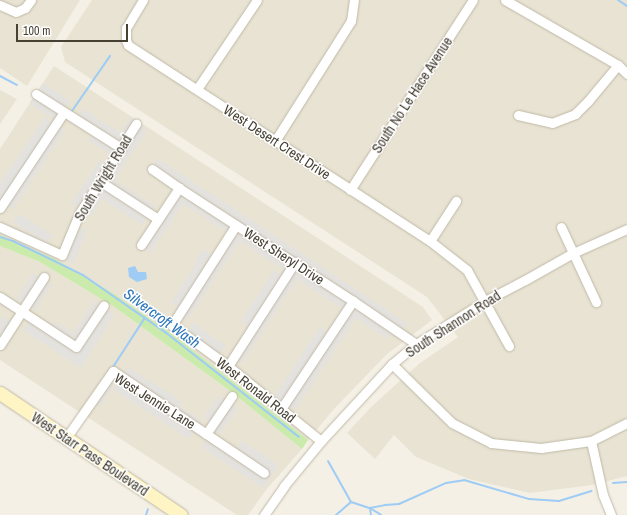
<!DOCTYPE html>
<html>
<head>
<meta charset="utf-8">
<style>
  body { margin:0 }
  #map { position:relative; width:627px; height:515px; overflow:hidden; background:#f4f0e5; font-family:"Archivo Narrow",sans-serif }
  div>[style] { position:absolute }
  .residential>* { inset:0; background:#e8e3d3 }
  .green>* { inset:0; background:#caebab }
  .parking>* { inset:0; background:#e4e2de; transform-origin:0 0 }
  .water>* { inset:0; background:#9eccf5 }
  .stream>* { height:2px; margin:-1px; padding:0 1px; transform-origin:1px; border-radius:1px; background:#9eccf5 }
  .roads { filter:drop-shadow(0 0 1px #c0b9a7) drop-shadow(0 0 1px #c0b9a7) }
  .street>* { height:9px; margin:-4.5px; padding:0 4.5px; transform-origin:4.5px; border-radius:4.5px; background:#fff }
  .secondary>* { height:13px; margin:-6.5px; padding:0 6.5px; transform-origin:6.5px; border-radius:6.5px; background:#fff4c4 }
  span { translate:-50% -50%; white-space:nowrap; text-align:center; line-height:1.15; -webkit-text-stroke:3px #fff; paint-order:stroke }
  .street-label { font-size:14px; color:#474134 }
  .water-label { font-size:15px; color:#2772b9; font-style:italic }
  .scale { position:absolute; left:16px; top:24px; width:112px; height:18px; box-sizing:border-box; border:2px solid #474134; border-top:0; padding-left:5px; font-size:12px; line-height:14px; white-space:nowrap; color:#474134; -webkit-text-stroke:3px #fff; paint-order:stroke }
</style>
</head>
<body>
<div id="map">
  <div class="residential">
    <div style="clip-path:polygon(0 0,80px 0,27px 86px,0 68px)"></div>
    <div style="clip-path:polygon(92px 0,627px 0,627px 476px,592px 485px,530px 493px,469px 479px,416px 457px,394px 435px,375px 459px,347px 433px,372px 406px,420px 363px,458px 337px,427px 297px,65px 62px,61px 47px)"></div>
    <div style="clip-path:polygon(54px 66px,423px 307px,432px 320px,386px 355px,334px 409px,308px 440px,176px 337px,0 235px,0 149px)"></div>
    <div style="clip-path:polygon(0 90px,17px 99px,0 124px)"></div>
    <div style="clip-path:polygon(0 246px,40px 262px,113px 306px,229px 390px,302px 449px,266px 490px,248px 515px,237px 515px,0 360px)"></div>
  </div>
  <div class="green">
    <div style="clip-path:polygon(0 235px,55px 259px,114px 294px,176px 337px,308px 440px,302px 449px,229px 390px,113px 306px,40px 262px,0 246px)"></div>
  </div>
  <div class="parking">
    <div style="left:43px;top:83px;width:32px;height:24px;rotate:34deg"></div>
    <div style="clip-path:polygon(83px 109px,120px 133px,130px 118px,147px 130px,114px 180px,155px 206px,142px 225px,102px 199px,91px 216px,71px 203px,100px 160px,106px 164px,112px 155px,88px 141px,93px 132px,75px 121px)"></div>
    <div style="clip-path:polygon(45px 117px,65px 130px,13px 209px,7px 205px,0 215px,0 184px)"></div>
    <div style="clip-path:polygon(158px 159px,407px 323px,398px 338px,391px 334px,388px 339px,356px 318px,295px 410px,274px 397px,320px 327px,327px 332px,342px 308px,297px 279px,242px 363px,231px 355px,249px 327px,241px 321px,274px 270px,280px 275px,284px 270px,240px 241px,188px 319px,175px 311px,177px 307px,171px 303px,196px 264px,194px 263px,203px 249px,216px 258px,231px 235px,183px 204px,150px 253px,139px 245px,172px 197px,168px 194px,173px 186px,150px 171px)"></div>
    <div style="left:19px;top:214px;width:39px;height:10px;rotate:32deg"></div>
    <div style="left:78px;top:227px;width:9px;height:35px;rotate:21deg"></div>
    <div style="left:33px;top:273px;width:22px;height:31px;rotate:32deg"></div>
    <div style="clip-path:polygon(94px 301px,114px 314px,81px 368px,23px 330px,33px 316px,52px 328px,56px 322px,70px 331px,72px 335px)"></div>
    <div style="clip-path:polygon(3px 316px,16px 325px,0 339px,0 321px)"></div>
    <div style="left:193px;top:323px;width:39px;height:17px;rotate:35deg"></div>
    <div style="clip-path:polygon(128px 367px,181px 401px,178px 405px,201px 420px,189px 439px,113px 389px)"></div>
    <div style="left:108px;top:383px;width:6px;height:24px;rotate:31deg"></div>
    <div style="clip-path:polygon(218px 396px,237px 408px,220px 435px,206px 426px,209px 421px,204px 417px)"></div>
    <div style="clip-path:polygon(211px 433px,236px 449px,242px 441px,278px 465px,263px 488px,202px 447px)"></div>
  </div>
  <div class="water">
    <div style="clip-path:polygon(135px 266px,138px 272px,146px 272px,147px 279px,137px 282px,129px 277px,128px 268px)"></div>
  </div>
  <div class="stream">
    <div style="left:618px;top:0;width:11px;rotate:34deg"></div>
    <div style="left:0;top:76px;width:19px;rotate:28deg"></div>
    <div style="left:72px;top:111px;width:67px;rotate:-55.4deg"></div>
    <div style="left:0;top:237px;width:14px;rotate:17deg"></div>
    <div style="left:13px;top:241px;width:78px;rotate:25.9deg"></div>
    <div style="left:83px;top:275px;width:100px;rotate:34.8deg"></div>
    <div style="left:165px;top:332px;width:170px;rotate:38.1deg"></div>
    <div style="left:113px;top:367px;width:57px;rotate:-57.1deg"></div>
    <div style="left:144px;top:319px;width:2px;rotate:-90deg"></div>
    <div style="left:328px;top:461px;width:47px;rotate:60.7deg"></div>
    <div style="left:351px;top:502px;width:20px;rotate:18deg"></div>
    <div style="left:370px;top:508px;width:15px;rotate:-11deg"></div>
    <div style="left:385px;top:505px;width:14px;rotate:-4deg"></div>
    <div style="left:399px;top:504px;width:51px;rotate:-24.1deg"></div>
    <div style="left:446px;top:483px;width:18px;rotate:-9deg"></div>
    <div style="left:464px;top:480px;width:68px;rotate:16.3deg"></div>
    <div style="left:529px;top:499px;width:30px;rotate:4deg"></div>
    <div style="left:559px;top:501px;width:34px;rotate:-17deg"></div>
    <div style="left:613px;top:483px;width:14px;rotate:-4deg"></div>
    <div style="left:370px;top:508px;width:13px;rotate:32deg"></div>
    <div style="left:370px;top:508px;width:7px;rotate:82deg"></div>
    <div style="left:146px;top:515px;width:6px;rotate:-72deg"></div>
    <div style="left:336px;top:515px;width:20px;rotate:-41deg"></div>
  </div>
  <div class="roads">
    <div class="street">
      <div style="left:143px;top:0;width:33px;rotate:121deg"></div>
      <div style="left:126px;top:28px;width:12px;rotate:90deg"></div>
      <div style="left:126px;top:40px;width:5px;rotate:68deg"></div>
      <div style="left:128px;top:45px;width:360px;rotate:33deg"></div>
      <div style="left:430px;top:241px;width:47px;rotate:38.1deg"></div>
      <div style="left:467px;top:270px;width:87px;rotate:61.1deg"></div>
      <div style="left:505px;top:0;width:130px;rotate:29.9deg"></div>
      <div style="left:618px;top:65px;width:13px;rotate:45deg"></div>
      <div style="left:0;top:5px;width:17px;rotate:24deg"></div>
      <div style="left:16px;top:12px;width:10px;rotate:-24deg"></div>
      <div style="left:25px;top:8px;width:10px;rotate:-53deg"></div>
      <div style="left:197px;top:89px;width:107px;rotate:-56deg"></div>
      <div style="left:36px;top:94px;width:101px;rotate:32.4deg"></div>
      <div style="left:518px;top:115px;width:35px;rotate:13deg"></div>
      <div style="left:552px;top:123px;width:25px;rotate:-21deg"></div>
      <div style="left:575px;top:114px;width:18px;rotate:-45deg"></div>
      <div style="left:588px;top:101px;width:47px;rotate:-50.2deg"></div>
      <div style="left:275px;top:141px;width:142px;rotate:-57.7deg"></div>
      <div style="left:351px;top:21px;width:21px;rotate:-82deg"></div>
      <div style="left:152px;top:169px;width:33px;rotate:35deg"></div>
      <div style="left:179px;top:188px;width:207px;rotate:33deg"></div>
      <div style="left:353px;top:301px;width:76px;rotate:34.3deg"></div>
      <div style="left:101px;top:182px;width:68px;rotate:33deg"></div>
      <div style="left:350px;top:190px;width:226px;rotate:-57.1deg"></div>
      <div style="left:0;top:208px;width:115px;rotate:-56.3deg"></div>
      <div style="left:236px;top:225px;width:119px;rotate:122.6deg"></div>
      <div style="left:172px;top:325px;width:69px;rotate:36.2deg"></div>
      <div style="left:228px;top:366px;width:119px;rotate:38.9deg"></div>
      <div style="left:0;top:227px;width:68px;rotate:24.3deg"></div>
      <div style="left:62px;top:255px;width:44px;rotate:-67.5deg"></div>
      <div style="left:79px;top:214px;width:107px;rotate:-57.7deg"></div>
      <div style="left:561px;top:227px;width:83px;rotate:65deg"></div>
      <div style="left:430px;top:241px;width:48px;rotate:-57deg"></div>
      <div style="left:141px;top:245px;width:69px;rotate:-56.3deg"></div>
      <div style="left:0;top:297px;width:91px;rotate:33.3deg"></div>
      <div style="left:76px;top:347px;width:50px;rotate:-56.3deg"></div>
      <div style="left:0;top:345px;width:81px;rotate:-57.1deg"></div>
      <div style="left:392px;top:364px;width:84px;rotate:44.5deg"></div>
      <div style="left:452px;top:423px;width:44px;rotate:27.1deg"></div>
      <div style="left:491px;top:443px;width:50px;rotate:5.7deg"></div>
      <div style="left:541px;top:448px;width:50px;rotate:-8deg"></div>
      <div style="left:591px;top:441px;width:40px;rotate:-26.6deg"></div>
      <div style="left:228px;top:366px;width:124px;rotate:-57.2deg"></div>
      <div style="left:281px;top:409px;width:130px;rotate:-56.3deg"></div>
      <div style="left:206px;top:434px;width:46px;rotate:-55.6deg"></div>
      <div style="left:66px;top:438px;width:82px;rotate:-55deg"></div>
      <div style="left:113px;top:371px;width:182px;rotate:34deg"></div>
      <div style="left:591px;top:441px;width:55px;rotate:77.5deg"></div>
      <div style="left:603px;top:495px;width:22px;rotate:68deg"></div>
      <div style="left:264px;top:515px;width:35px;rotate:-55deg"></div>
      <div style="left:284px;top:486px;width:58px;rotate:-50.6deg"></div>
      <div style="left:321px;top:441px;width:105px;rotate:-47.3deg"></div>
      <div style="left:392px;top:364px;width:31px;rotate:-40deg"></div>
      <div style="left:416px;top:344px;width:81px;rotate:-31.9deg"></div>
      <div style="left:485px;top:301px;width:45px;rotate:-27.7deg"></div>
      <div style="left:525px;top:280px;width:55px;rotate:-29.4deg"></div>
      <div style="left:573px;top:253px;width:59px;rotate:-24deg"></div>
    </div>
    <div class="secondary">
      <div style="left:0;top:393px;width:218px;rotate:34deg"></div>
    </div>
  </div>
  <div class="street-label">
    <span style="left:412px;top:95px;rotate:-57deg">South No Le Hace Avenue</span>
    <span style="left:277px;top:142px;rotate:33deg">West Desert Crest Drive</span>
    <span style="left:103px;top:178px;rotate:-59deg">South Wright Road</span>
    <span style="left:284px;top:256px;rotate:33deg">West Sheryl Drive</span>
    <span style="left:453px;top:324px;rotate:-33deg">South Shannon Road</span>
    <span style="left:256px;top:390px;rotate:38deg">West Ronald Road</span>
    <span style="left:155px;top:401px;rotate:32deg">West Jennie Lane</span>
    <span style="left:90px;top:454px;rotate:34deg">West Starr Pass Boulevard</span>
  </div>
  <div class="water-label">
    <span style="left:162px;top:318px;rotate:36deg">Silvercroft Wash</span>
  </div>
  <div class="scale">100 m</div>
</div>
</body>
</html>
